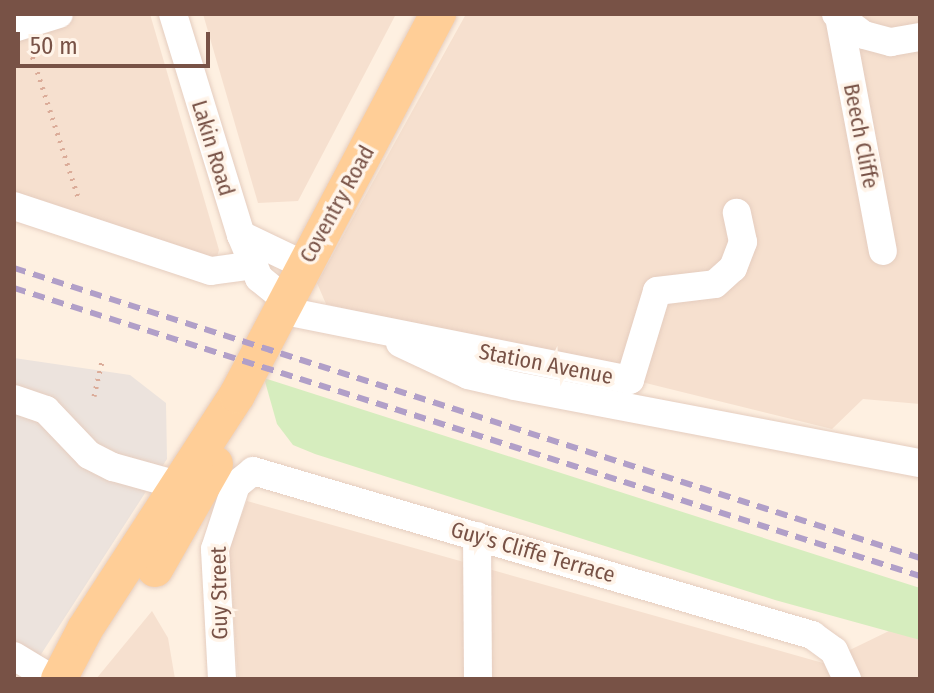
<!DOCTYPE html>
<html>
<head>
<meta charset="utf-8">
<style>
  body { margin:0 }
  #map { position:relative; width:934px; height:693px; overflow:hidden; background:#fef0e1; font-family:"Fira Sans Condensed",sans-serif }
  div>[style] { position:absolute }
  .residential>* { inset:0; background:#f6e0cf }
  .industrial>* { inset:0; background:#ece3dd }
  .green>* { inset:0; background:#d6edbe }
  .path>* { height:5px; margin-top:-2.5px; transform-origin:0; background:repeating-linear-gradient(90deg,#dbac99 0 2px,transparent 0 8px) }
  .roads { filter:drop-shadow(0 0 2px #e5cdbf) drop-shadow(0 0 2px #e5cdbf) }
  .minor>* { height:28px; margin:-14px; padding:0 14px; transform-origin:14px; border-radius:14px; background:#fff }
  .major>* { height:36px; margin:-18px; padding:0 18px; transform-origin:18px; border-radius:18px; background:#ffce97 }
  .rail>* { height:6px; margin-top:-3px; transform-origin:0; background:repeating-linear-gradient(90deg,#b19fc8 0 12px,transparent 0 20px) }
  span { translate:-50% -50%; white-space:nowrap; text-align:center; line-height:1.15; -webkit-text-stroke:7px #fff4e9; paint-order:stroke }
  .street-label { font-size:22px; color:#785246 }
  .frame { position:absolute; inset:0; border:16px solid #785246; pointer-events:none }
  .scale { position:absolute; left:16px; top:32px; width:194px; height:36px; box-sizing:border-box; border:4px solid #785246; border-top:0; padding-left:10px; font-size:24px; line-height:28px; white-space:nowrap; color:#785246; -webkit-text-stroke:6px #fff4e9; paint-order:stroke }
</style>
</head>
<body>
<div id="map">
  <div class="residential">
    <div style="clip-path:polygon(14px 14px,150px 14px,219px 250px,214px 267px,14px 195px)"></div>
    <div style="clip-path:polygon(203px 14px,396px 14px,298px 201px,258px 203px)"></div>
    <div style="clip-path:polygon(466px 14px,920px 14px,920px 404px,863px 399px,832px 429px,326px 304px,317px 283px)"></div>
    <div style="clip-path:polygon(247px 501px,823px 663px,891px 630px,920px 640px,920px 679px,238px 679px,229px 548px)"></div>
    <div style="clip-path:polygon(152px 611px,168px 638px,175px 679px,96px 679px)"></div>
  </div>
  <div class="industrial">
    <div style="clip-path:polygon(14px 358px,130px 375px,166px 403px,167px 459px,29px 673px,14px 664px)"></div>
  </div>
  <div class="green">
    <div style="clip-path:polygon(264px 378px,920px 588px,920px 640px,775px 600px,315px 454px,293px 445px,277px 424px)"></div>
  </div>
  <div class="path">
    <div style="left:30px;top:49px;width:159px;rotate:72deg"></div>
    <div style="left:94px;top:396px;width:35px;rotate:-77deg"></div>
  </div>
  <div class="roads">
    <div class="minor">
      <div style="left:173px;top:14px;width:231px;rotate:72.9deg"></div>
      <div style="left:241px;top:235px;width:47px;rotate:67.3deg"></div>
      <div style="left:259px;top:278px;width:33px;rotate:39deg"></div>
      <div style="left:836px;top:14px;width:35px;rotate:37deg"></div>
      <div style="left:864px;top:35px;width:28px;rotate:15deg"></div>
      <div style="left:891px;top:42px;width:29px;rotate:-10deg"></div>
      <div style="left:840px;top:22px;width:233px;rotate:79.4deg"></div>
      <div style="left:14px;top:28px;width:47px;rotate:-17.3deg"></div>
      <div style="left:14px;top:206px;width:207px;rotate:18.3deg"></div>
      <div style="left:211px;top:271px;width:43px;rotate:-7.9deg"></div>
      <div style="left:241px;top:235px;width:70px;rotate:25.5deg"></div>
      <div style="left:280px;top:310px;width:357px;rotate:11.3deg"></div>
      <div style="left:630px;top:380px;width:93px;rotate:-73.1deg"></div>
      <div style="left:657px;top:291px;width:58px;rotate:-6.9deg"></div>
      <div style="left:715px;top:284px;width:24px;rotate:-42deg"></div>
      <div style="left:733px;top:268px;width:28px;rotate:-69deg"></div>
      <div style="left:743px;top:242px;width:30px;rotate:-102deg"></div>
      <div style="left:400px;top:343px;width:75px;rotate:25.2deg"></div>
      <div style="left:468px;top:375px;width:48px;rotate:13.2deg"></div>
      <div style="left:515px;top:386px;width:412px;rotate:10.8deg"></div>
      <div style="left:14px;top:399px;width:34px;rotate:19deg"></div>
      <div style="left:46px;top:410px;width:62px;rotate:46.3deg"></div>
      <div style="left:89px;top:455px;width:27px;rotate:27deg"></div>
      <div style="left:113px;top:467px;width:82px;rotate:15.6deg"></div>
      <div style="left:477px;top:536px;width:143px;rotate:89.6deg"></div>
      <div style="left:14px;top:656px;width:44px;rotate:31.2deg"></div>
      <div style="left:222px;top:679px;width:130px;rotate:-93.1deg"></div>
      <div style="left:215px;top:549px;width:67px;rotate:-71.8deg"></div>
      <div style="left:236px;top:485px;width:22px;rotate:-39deg"></div>
      <div style="left:253px;top:471px;width:583px;rotate:16.35deg"></div>
      <div style="left:812px;top:635px;width:27px;rotate:36deg"></div>
      <div style="left:834px;top:651px;width:31px;rotate:65deg"></div>
    </div>
    <div class="major">
      <div style="left:155px;top:569px;width:121px;rotate:-60.3deg"></div>
      <div style="left:59px;top:679px;width:56px;rotate:-62.5deg"></div>
      <div style="left:85px;top:629px;width:279px;rotate:-57deg"></div>
      <div style="left:237px;top:395px;width:431px;rotate:-62.2deg"></div>
    </div>
  </div>
  <div class="rail">
    <div style="left:14px;top:268px;width:951px;rotate:17.75deg"></div>
    <div style="left:14px;top:288px;width:951px;rotate:17.63deg"></div>
  </div>
  <div class="street-label">
    <span style="left:861px;top:136px;rotate:79deg">Beech Cliffe</span>
    <span style="left:213px;top:148px;rotate:73deg">Lakin Road</span>
    <span style="left:337px;top:204px;rotate:-61deg">Coventry Road</span>
    <span style="left:546px;top:364px;rotate:11deg">Station Avenue</span>
    <span style="left:533px;top:552px;rotate:16deg">Guy's Cliffe Terrace</span>
    <span style="left:219px;top:593px;rotate:-91deg">Guy Street</span>
  </div>
  <div class="frame"></div>
  <div class="scale">50 m</div>
</div>
</body>
</html>
